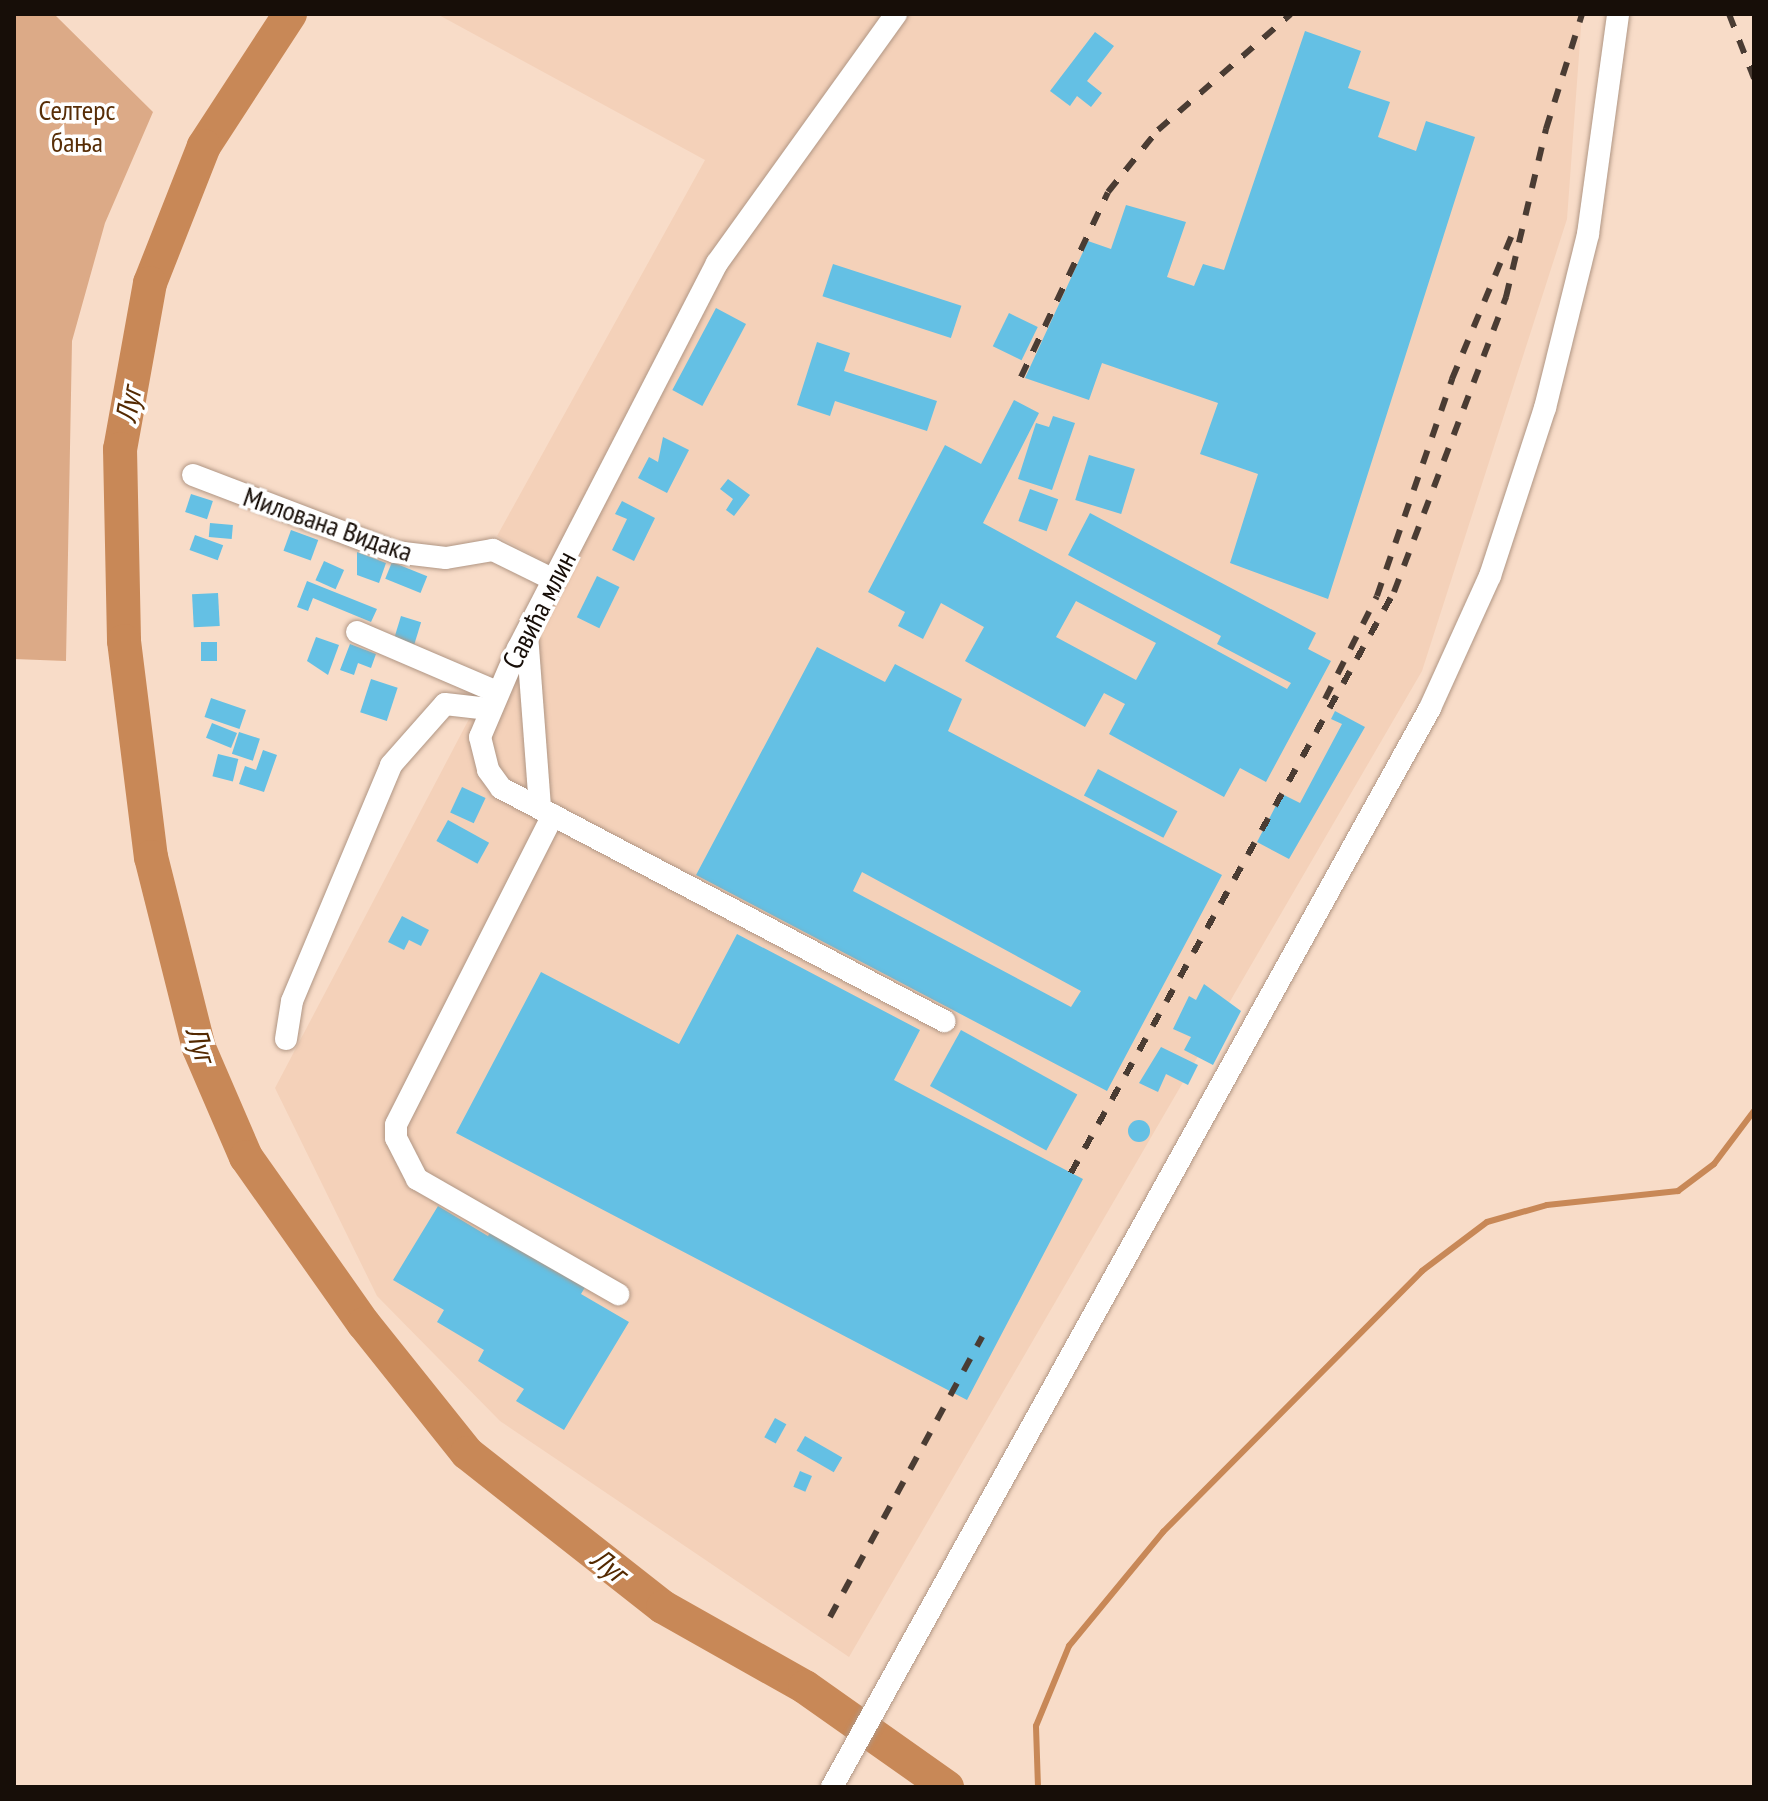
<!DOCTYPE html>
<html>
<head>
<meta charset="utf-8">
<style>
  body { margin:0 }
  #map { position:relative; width:1768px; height:1801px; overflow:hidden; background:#f8dcc8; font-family:"PT Sans Narrow",sans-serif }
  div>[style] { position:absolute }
  .built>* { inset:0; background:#f4d1b9 }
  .green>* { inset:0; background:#dcaa87 }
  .stream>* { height:6px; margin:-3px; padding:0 3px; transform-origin:3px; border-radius:3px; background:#c88857 }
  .river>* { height:34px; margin:-17px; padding:0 17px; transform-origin:17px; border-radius:17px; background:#c88857 }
  .building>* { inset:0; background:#64c0e4; transform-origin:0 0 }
  .round { border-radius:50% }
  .roads { filter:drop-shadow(0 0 2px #b09684) drop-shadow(0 0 2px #b09684) }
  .minor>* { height:22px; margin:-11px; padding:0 11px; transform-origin:11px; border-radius:11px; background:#fff }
  .rail>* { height:6px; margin-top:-3px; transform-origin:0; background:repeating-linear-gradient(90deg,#4a3c33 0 14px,transparent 0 28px) }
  span { translate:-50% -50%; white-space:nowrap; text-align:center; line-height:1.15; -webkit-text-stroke:7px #fff; paint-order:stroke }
  .park-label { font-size:28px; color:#582e07 }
  .street-label { font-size:28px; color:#170e08 }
  .water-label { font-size:30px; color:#532901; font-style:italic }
  .frame { position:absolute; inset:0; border:16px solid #170e08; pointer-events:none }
</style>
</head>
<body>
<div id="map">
  <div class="built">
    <div style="clip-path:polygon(437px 14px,1582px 14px,1567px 219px,1422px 671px,849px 1657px,500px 1421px,377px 1296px,275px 1088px,550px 565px,497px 536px,705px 160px)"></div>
  </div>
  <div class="green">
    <div style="clip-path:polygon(14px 14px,54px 14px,153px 112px,105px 223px,72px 341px,66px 661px,14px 659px)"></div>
  </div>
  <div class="stream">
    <div style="left:1038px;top:1787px;width:61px;rotate:-91.9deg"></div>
    <div style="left:1036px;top:1726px;width:87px;rotate:-67.6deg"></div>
    <div style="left:1069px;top:1646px;width:148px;rotate:-50.5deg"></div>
    <div style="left:1163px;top:1532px;width:368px;rotate:-45.2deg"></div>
    <div style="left:1422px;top:1271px;width:81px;rotate:-37deg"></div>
    <div style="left:1487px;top:1222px;width:62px;rotate:-15.8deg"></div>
    <div style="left:1547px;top:1205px;width:132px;rotate:-6.1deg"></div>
    <div style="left:1678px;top:1191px;width:45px;rotate:-36.9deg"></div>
    <div style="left:1714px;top:1164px;width:66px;rotate:-53deg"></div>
  </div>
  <div class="river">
    <div style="left:290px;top:14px;width:158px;rotate:123.1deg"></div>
    <div style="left:204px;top:146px;width:147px;rotate:111.5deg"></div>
    <div style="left:150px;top:283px;width:169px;rotate:100.2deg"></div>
    <div style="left:120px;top:449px;width:192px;rotate:88.8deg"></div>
    <div style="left:124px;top:641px;width:218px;rotate:82.9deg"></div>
    <div style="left:151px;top:857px;width:197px;rotate:75.9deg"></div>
    <div style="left:199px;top:1048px;width:119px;rotate:66.7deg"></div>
    <div style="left:246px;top:1157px;width:204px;rotate:54.8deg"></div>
    <div style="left:364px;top:1324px;width:165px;rotate:51.4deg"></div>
    <div style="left:467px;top:1453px;width:249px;rotate:38.2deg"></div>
    <div style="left:663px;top:1607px;width:163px;rotate:29.4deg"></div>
    <div style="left:805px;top:1687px;width:174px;rotate:35.2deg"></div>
  </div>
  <div class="building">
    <div style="clip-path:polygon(1305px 31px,1361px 51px,1348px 88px,1390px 102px,1378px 137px,1416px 151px,1426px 121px,1475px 137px,1328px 599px,1230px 563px,1258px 474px,1200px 454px,1218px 403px,1102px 363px,1089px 400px,1025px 378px,1088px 241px,1111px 249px,1126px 205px,1186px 222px,1167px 277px,1194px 286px,1203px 264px,1224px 270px)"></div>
    <div style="clip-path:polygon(1095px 32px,1114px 46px,1087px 81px,1102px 93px,1091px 107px,1077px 96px,1070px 106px,1050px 91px)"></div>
    <div style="left:833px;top:264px;width:135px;height:34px;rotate:18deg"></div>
    <div style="left:716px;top:308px;width:34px;height:93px;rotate:28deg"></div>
    <div style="left:1009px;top:313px;width:32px;height:37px;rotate:26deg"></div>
    <div style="clip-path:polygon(817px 342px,850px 353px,844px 371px,937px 401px,927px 431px,835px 401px,830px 416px,797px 405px)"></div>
    <div style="clip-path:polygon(evenodd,1014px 400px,1039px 413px,983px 523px,1287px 689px,1291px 683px,1217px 644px,1221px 636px,1068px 555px,1090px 513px,1316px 633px,1308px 649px,1331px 661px,1266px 782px,1240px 768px,1224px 797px,1109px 734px,1125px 704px,1104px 693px,1085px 727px,965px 661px,984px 627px,941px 603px,923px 639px,898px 626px,905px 612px,868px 592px,945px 445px,981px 464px,1014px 400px,1076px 601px,1156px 643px,1136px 680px,1056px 637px,1076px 601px)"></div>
    <div style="clip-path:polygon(1053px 416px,1075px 423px,1052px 490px,1018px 479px,1036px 423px,1049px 427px)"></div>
    <div style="clip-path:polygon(663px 437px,689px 450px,667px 493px,638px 478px,649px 457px,658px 462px)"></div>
    <div style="left:1089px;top:455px;width:48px;height:47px;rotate:17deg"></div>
    <div style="clip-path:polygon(728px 479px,750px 495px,734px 516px,726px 510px,733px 499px,720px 489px)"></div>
    <div style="left:1030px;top:489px;width:30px;height:34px;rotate:20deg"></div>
    <div style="left:191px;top:494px;width:23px;height:19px;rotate:18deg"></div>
    <div style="clip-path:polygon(622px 501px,655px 518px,634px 561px,612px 550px,627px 519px,615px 514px)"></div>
    <div style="left:210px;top:523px;width:23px;height:14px;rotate:5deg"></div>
    <div style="left:291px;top:530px;width:29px;height:22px;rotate:20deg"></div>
    <div style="left:195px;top:535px;width:30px;height:16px;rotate:20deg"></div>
    <div style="clip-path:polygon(357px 552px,386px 563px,379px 583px,357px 575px)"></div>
    <div style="left:324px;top:561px;width:22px;height:21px;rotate:24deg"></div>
    <div style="left:392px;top:562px;width:38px;height:18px;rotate:22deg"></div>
    <div style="left:597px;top:576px;width:25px;height:46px;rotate:26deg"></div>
    <div style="clip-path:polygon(307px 581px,377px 609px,371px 622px,313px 598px,308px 611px,297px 607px)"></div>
    <div style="left:218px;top:593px;width:33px;height:26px;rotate:87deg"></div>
    <div style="left:401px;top:616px;width:21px;height:23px;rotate:17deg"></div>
    <div style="clip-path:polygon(316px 637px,339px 645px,328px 675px,307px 661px)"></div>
    <div style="left:201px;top:642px;width:16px;height:19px"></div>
    <div style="clip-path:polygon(350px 644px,376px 654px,371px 668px,358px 663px,354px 675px,340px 670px)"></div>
    <div style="clip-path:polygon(evenodd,817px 647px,885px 682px,895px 664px,962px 699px,948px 731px,1222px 875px,1107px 1091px,696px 875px,817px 647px,862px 872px,1081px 991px,1071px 1007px,853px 891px,862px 872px)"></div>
    <div style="left:371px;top:679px;width:28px;height:35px;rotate:18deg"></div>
    <div style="left:211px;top:698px;width:37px;height:20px;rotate:19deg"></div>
    <div style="clip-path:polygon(1335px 711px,1365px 727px,1289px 859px,1257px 842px,1282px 794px,1300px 803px,1342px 724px,1331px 719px)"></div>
    <div style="left:212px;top:723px;width:27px;height:16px;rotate:22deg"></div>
    <div style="left:239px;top:732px;width:22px;height:23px;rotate:18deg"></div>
    <div style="clip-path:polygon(263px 750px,277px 755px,264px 792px,239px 784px,245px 766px,256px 770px)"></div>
    <div style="left:218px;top:754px;width:21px;height:23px;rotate:14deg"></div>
    <div style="left:1098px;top:769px;width:90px;height:30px;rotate:28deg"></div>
    <div style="left:462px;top:787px;width:26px;height:28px;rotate:25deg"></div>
    <div style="left:448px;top:820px;width:47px;height:24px;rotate:29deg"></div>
    <div style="clip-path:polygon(402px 916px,429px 930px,421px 946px,409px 940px,404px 950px,388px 942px)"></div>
    <div style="clip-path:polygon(737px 934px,920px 1030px,894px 1080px,1083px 1179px,967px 1400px,456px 1133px,541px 972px,679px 1044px)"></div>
    <div style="clip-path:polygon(1204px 984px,1241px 1011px,1213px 1065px,1184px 1050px,1191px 1037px,1173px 1029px,1189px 996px,1196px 1000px)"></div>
    <div style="left:961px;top:1030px;width:133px;height:64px;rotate:29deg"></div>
    <div style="clip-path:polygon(1161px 1047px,1198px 1065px,1188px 1085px,1166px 1074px,1158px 1092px,1139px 1083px)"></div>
    <div class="round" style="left:1128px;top:1120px;width:22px;height:22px"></div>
    <div style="clip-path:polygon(438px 1206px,488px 1236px,493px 1228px,587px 1284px,581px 1294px,629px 1322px,564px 1430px,516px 1401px,524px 1389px,478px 1361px,484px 1350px,437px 1322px,444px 1310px,393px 1280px)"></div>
    <div style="left:775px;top:1418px;width:13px;height:22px;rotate:29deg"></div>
    <div style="left:805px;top:1436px;width:43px;height:17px;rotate:30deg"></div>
    <div style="left:800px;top:1471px;width:13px;height:17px;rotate:23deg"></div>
  </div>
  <div class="roads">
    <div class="minor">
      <div style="left:896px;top:14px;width:307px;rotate:125.7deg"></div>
      <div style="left:717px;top:263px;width:433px;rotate:117.3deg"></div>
      <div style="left:518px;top:648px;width:97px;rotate:113.1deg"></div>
      <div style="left:480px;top:737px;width:34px;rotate:76deg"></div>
      <div style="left:488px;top:770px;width:22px;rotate:54deg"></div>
      <div style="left:501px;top:788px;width:501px;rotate:27.74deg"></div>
      <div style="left:193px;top:475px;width:216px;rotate:20.9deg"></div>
      <div style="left:395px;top:552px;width:51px;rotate:6.7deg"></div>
      <div style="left:446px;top:558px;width:48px;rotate:-9.7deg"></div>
      <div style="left:493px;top:550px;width:68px;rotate:26.2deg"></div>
      <div style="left:357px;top:632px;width:152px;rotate:23.2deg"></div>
      <div style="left:527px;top:634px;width:174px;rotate:85.7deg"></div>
      <div style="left:553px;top:815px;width:347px;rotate:116.9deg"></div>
      <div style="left:396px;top:1125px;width:13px;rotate:90deg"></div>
      <div style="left:396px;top:1138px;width:46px;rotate:62.9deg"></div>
      <div style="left:417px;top:1179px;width:232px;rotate:29.8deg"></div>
      <div style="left:286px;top:1039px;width:38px;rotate:-81deg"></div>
      <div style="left:292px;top:1001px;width:256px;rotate:-67.2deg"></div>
      <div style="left:391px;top:765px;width:81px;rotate:-48.5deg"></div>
      <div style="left:445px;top:704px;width:44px;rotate:6.5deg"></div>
      <div style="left:832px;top:1787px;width:1234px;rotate:-61deg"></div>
      <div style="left:1430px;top:708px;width:145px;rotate:-65.6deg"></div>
      <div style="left:1490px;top:576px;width:177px;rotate:-71.9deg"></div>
      <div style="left:1545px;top:408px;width:179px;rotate:-76.1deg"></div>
      <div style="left:1588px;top:234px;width:222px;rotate:-82.2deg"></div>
    </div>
  </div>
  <div class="rail">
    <div style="left:1729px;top:14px;width:69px;rotate:68.7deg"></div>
    <div style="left:1021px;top:377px;width:204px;rotate:-64.8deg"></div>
    <div style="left:1108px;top:192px;width:80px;rotate:-51.1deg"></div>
    <div style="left:1158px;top:130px;width:176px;rotate:-41.1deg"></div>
    <div style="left:1325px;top:699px;width:115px;rotate:-63.2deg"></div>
    <div style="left:1377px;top:596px;width:230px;rotate:-70.9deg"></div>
    <div style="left:1452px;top:379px;width:167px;rotate:-67.4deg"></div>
    <div style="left:1071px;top:1173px;width:665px;rotate:-60.93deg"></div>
    <div style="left:1394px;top:592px;width:316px;rotate:-69.2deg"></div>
    <div style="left:1506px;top:297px;width:173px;rotate:-76.6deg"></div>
    <div style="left:1546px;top:129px;width:121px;rotate:-72.6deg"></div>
    <div style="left:830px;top:1617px;width:319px;rotate:-61.5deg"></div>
  </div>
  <div class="park-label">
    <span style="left:77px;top:126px">Селтерс<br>бања</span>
  </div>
  <div class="street-label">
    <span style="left:328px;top:524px;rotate:19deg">Милована Видака</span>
    <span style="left:539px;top:610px;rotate:-63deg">Савића млин</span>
  </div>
  <div class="water-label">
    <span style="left:128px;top:405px;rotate:-80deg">Луг</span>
    <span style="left:201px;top:1044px;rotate:72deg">Луг</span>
    <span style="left:609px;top:1565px;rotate:38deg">Луг</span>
  </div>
  <div class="frame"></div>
</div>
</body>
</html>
